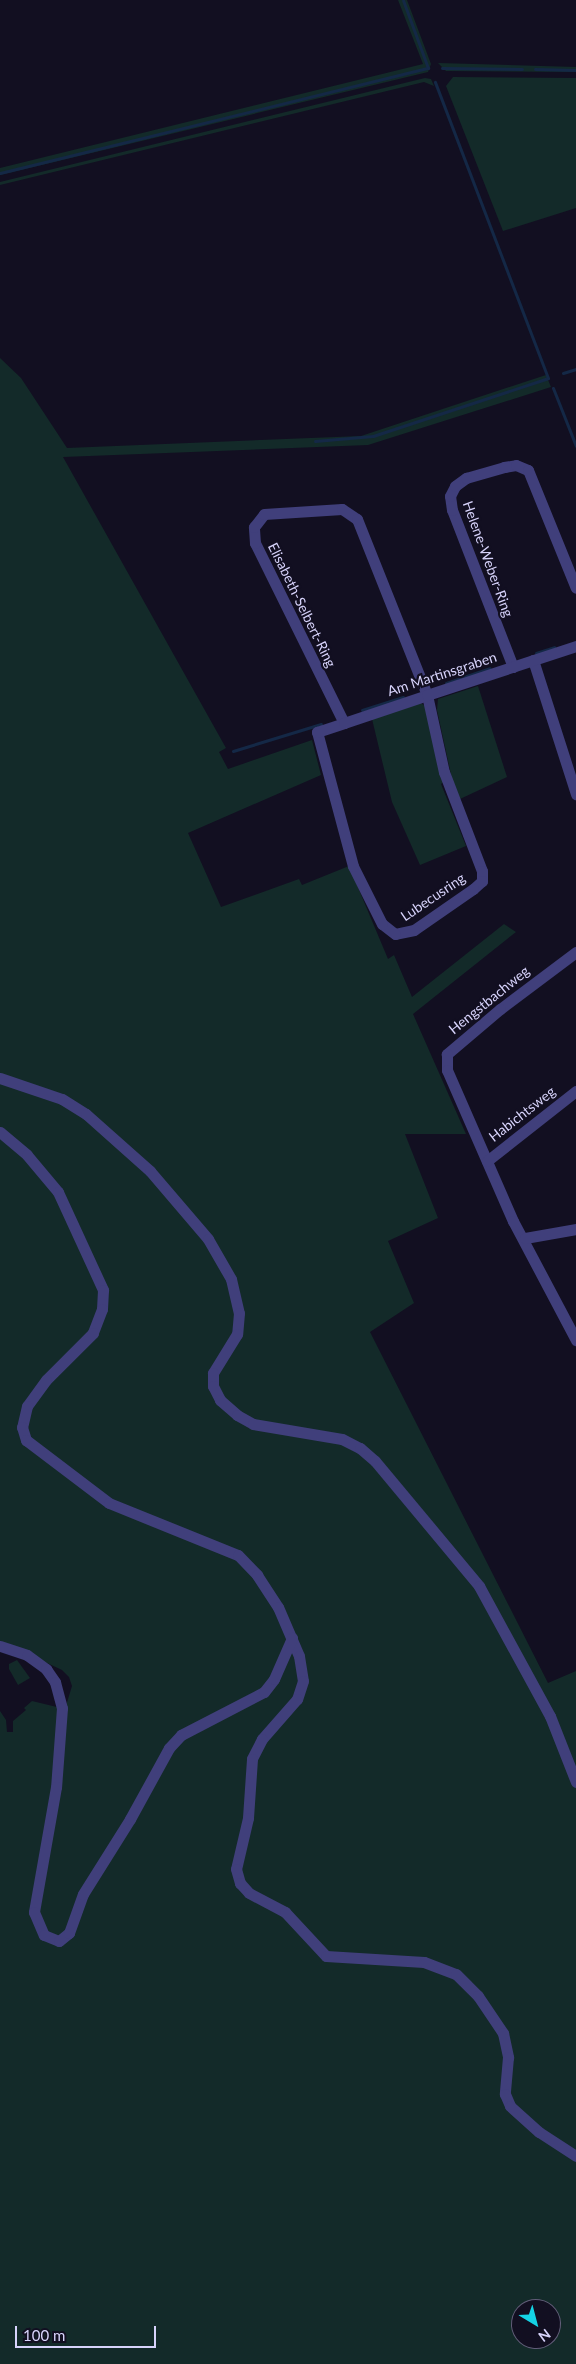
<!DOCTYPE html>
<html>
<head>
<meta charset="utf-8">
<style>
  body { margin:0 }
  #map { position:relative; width:576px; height:2364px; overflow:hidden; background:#120f21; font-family:Lato,sans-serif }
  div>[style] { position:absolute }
  .green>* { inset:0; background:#132a29 }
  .stream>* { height:3px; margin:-1.5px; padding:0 1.5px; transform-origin:1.5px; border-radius:1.5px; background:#142846 }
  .minor>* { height:11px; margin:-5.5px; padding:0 5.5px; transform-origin:5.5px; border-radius:5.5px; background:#403f7b }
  span { translate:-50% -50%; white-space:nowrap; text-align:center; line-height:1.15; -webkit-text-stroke:4.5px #120f21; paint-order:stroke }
  .street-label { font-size:14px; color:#d7d3fb }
  .north { position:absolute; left:511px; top:2299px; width:50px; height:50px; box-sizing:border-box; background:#120f21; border:1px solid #615d78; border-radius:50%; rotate:143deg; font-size:14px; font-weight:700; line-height:20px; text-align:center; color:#d7d3fb }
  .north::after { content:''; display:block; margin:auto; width:18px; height:22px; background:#15d3e5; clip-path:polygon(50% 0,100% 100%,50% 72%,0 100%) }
  .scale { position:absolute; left:15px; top:2326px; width:141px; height:22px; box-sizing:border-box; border:2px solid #d7d3fb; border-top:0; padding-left:6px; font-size:15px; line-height:18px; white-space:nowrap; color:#d7d3fb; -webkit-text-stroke:4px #120f21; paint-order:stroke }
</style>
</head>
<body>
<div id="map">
  <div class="green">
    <div style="clip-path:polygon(398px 0,407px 0,431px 64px,428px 72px,0 175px,0 168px,423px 64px)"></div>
    <div style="clip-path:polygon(438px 63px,576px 67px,576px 72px,446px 71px)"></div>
    <div style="clip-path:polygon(453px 77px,576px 78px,576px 208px,503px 231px,446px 86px)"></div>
    <div style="clip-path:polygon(425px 78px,431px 79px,434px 86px,424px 82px,0 185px,0 182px)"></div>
    <div style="clip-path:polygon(evenodd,0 358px,21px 378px,67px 448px,361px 436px,546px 375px,551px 387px,368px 445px,63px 457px,226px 748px,219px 752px,228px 769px,312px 740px,321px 775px,188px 833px,221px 907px,299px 879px,302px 885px,349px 866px,388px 959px,394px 955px,412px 997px,504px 924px,516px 932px,413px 1014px,466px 1134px,405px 1134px,438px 1218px,388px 1241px,414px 1303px,370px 1332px,548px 1683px,576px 1671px,576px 2364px,0 2364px,0 1711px,6px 1720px,7px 1732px,13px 1732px,13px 1721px,26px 1710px,24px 1708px,32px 1701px,65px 1709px,72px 1686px,69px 1677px,62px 1670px,0 1641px,0 358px,521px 2309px,551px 2309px,551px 2339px,521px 2339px,521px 2309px)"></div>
    <div style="clip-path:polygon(478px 686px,507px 777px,460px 799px,452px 779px,437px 710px,438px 699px)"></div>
    <div style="clip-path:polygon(421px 703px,425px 706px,444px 782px,441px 784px,466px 846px,420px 865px,392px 802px,372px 719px)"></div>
    <div style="clip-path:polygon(17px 1660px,30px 1678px,18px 1685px,9px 1669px,9px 1664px)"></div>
  </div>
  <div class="stream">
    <div style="left:442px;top:68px;width:80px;rotate:0.7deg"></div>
    <div style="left:535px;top:69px;width:41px;rotate:1.4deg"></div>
    <div style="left:0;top:173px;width:441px;rotate:-13.8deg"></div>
    <div style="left:428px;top:68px;width:72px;rotate:-110.2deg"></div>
    <div style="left:563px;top:373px;width:14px;rotate:-17deg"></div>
    <div style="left:553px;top:388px;width:62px;rotate:68.4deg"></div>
    <div style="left:315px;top:441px;width:58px;rotate:-4.9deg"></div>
    <div style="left:373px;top:436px;width:184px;rotate:-18.3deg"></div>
    <div style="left:548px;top:378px;width:317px;rotate:-110.9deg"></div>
    <div style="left:536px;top:653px;width:19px;rotate:-18deg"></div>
    <div style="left:446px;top:683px;width:46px;rotate:-18.8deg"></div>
    <div style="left:362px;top:710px;width:43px;rotate:-17.6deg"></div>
    <div style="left:233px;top:751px;width:92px;rotate:-17.1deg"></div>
  </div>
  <div class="minor">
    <div style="left:533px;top:660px;width:141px;rotate:72.2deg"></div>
    <div style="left:513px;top:667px;width:168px;rotate:-111.2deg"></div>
    <div style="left:452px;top:510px;width:14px;rotate:-98deg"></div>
    <div style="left:450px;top:496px;width:11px;rotate:-63deg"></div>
    <div style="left:455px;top:486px;width:14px;rotate:-36deg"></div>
    <div style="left:466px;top:478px;width:40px;rotate:-16deg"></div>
    <div style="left:504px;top:467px;width:12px;rotate:-9deg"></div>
    <div style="left:516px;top:465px;width:13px;rotate:23deg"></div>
    <div style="left:528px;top:470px;width:127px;rotate:67.9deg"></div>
    <div style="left:344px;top:723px;width:201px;rotate:-116.3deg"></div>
    <div style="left:255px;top:543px;width:16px;rotate:-94deg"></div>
    <div style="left:254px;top:527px;width:16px;rotate:-52deg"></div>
    <div style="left:264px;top:514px;width:78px;rotate:-3.7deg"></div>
    <div style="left:342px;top:509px;width:18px;rotate:34deg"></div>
    <div style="left:357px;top:519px;width:189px;rotate:68.3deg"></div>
    <div style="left:427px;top:695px;width:79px;rotate:77.6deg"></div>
    <div style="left:444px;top:772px;width:106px;rotate:69deg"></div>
    <div style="left:482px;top:871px;width:10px;rotate:90deg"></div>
    <div style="left:482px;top:881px;width:12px;rotate:138deg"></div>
    <div style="left:473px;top:889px;width:72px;rotate:145.2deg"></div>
    <div style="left:414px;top:930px;width:19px;rotate:168deg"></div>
    <div style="left:395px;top:934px;width:16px;rotate:-142deg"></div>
    <div style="left:382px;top:924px;width:65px;rotate:-116.6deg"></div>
    <div style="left:353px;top:866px;width:139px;rotate:-105deg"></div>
    <div style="left:317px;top:732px;width:28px;rotate:-18deg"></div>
    <div style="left:344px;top:723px;width:88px;rotate:-18.6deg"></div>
    <div style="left:427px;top:695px;width:157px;rotate:-18.2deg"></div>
    <div style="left:576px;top:952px;width:95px;rotate:143.1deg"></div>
    <div style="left:500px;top:1009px;width:70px;rotate:139.7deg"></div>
    <div style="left:447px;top:1054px;width:16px;rotate:90deg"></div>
    <div style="left:447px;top:1070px;width:165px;rotate:66.4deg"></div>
    <div style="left:513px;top:1221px;width:135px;rotate:62.1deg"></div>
    <div style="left:0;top:1078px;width:65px;rotate:18.7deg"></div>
    <div style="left:62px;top:1099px;width:28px;rotate:32deg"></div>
    <div style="left:86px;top:1114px;width:86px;rotate:41.7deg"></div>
    <div style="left:150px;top:1171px;width:89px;rotate:49.5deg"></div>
    <div style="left:208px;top:1239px;width:46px;rotate:60.1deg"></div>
    <div style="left:231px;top:1279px;width:35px;rotate:77deg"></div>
    <div style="left:239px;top:1313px;width:21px;rotate:95deg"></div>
    <div style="left:237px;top:1334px;width:46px;rotate:121.6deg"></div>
    <div style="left:213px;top:1373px;width:13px;rotate:90deg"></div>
    <div style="left:213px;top:1386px;width:16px;rotate:63deg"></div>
    <div style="left:220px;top:1400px;width:23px;rotate:41deg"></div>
    <div style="left:237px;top:1415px;width:18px;rotate:29deg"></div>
    <div style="left:253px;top:1424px;width:90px;rotate:9.6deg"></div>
    <div style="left:342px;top:1439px;width:20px;rotate:27deg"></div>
    <div style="left:360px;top:1448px;width:20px;rotate:41deg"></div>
    <div style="left:375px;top:1461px;width:163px;rotate:50.2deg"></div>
    <div style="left:479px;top:1586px;width:148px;rotate:61.4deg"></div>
    <div style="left:550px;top:1716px;width:71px;rotate:68.5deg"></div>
    <div style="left:0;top:1132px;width:35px;rotate:40deg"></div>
    <div style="left:27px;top:1155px;width:48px;rotate:50deg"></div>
    <div style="left:58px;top:1192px;width:108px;rotate:65.3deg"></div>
    <div style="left:103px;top:1290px;width:19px;rotate:93deg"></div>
    <div style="left:102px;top:1309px;width:26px;rotate:111deg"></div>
    <div style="left:93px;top:1333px;width:66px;rotate:135deg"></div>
    <div style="left:46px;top:1380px;width:32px;rotate:126deg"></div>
    <div style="left:27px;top:1406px;width:22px;rotate:103deg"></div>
    <div style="left:22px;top:1427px;width:14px;rotate:73deg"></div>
    <div style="left:26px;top:1440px;width:104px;rotate:37.2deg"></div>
    <div style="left:109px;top:1503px;width:139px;rotate:22deg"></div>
    <div style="left:238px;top:1555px;width:28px;rotate:46deg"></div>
    <div style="left:257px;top:1575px;width:38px;rotate:57deg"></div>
    <div style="left:278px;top:1607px;width:53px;rotate:66.8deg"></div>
    <div style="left:299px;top:1656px;width:25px;rotate:81deg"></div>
    <div style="left:303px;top:1681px;width:19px;rotate:108deg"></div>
    <div style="left:297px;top:1699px;width:53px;rotate:131.2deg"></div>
    <div style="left:262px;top:1739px;width:22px;rotate:117deg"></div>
    <div style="left:252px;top:1759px;width:59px;rotate:93.9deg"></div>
    <div style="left:248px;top:1818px;width:52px;rotate:103.2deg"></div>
    <div style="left:236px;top:1869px;width:15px;rotate:74deg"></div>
    <div style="left:240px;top:1883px;width:13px;rotate:48deg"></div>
    <div style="left:249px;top:1893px;width:41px;rotate:27.8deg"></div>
    <div style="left:285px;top:1912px;width:60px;rotate:47deg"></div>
    <div style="left:326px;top:1956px;width:98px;rotate:3.5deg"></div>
    <div style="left:424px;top:1962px;width:34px;rotate:21deg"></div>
    <div style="left:456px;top:1974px;width:31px;rotate:45deg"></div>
    <div style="left:478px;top:1996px;width:45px;rotate:56deg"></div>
    <div style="left:503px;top:2033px;width:25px;rotate:78deg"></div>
    <div style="left:508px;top:2057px;width:37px;rotate:95deg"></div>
    <div style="left:505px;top:2094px;width:13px;rotate:67deg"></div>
    <div style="left:510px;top:2106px;width:39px;rotate:42deg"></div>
    <div style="left:539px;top:2132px;width:44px;rotate:33deg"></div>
    <div style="left:487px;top:1161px;width:113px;rotate:-38.2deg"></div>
    <div style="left:525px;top:1238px;width:52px;rotate:-10deg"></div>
    <div style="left:0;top:1646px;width:28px;rotate:18deg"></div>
    <div style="left:27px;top:1655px;width:24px;rotate:36deg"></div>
    <div style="left:46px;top:1669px;width:16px;rotate:55deg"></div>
    <div style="left:55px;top:1682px;width:27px;rotate:75deg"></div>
    <div style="left:62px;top:1708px;width:79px;rotate:94.3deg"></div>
    <div style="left:56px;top:1787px;width:127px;rotate:100deg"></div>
    <div style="left:34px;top:1912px;width:25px;rotate:67deg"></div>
    <div style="left:44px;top:1935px;width:16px;rotate:22deg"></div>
    <div style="left:59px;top:1941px;width:13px;rotate:-39deg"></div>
    <div style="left:69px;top:1933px;width:41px;rotate:-70.3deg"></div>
    <div style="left:83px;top:1894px;width:89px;rotate:-57.9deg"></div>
    <div style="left:130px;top:1819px;width:81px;rotate:-61.2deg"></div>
    <div style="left:169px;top:1748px;width:18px;rotate:-47deg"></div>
    <div style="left:181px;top:1735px;width:93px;rotate:-27.4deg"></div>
    <div style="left:264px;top:1692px;width:16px;rotate:-52deg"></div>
    <div style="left:274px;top:1679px;width:45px;rotate:-66.3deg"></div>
  </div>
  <div class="street-label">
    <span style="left:488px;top:559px;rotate:70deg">Helene-Weber-Ring</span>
    <span style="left:302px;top:605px;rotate:64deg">Elisabeth-Selbert-Ring</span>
    <span style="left:442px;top:674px;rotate:-18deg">Am Martinsgraben</span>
    <span style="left:433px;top:897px;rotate:-34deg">Lubecusring</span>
    <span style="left:489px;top:1000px;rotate:-39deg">Hengstbachweg</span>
    <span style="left:522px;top:1114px;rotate:-38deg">Habichtsweg</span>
  </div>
  <div class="north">N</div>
  <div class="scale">100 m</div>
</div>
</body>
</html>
